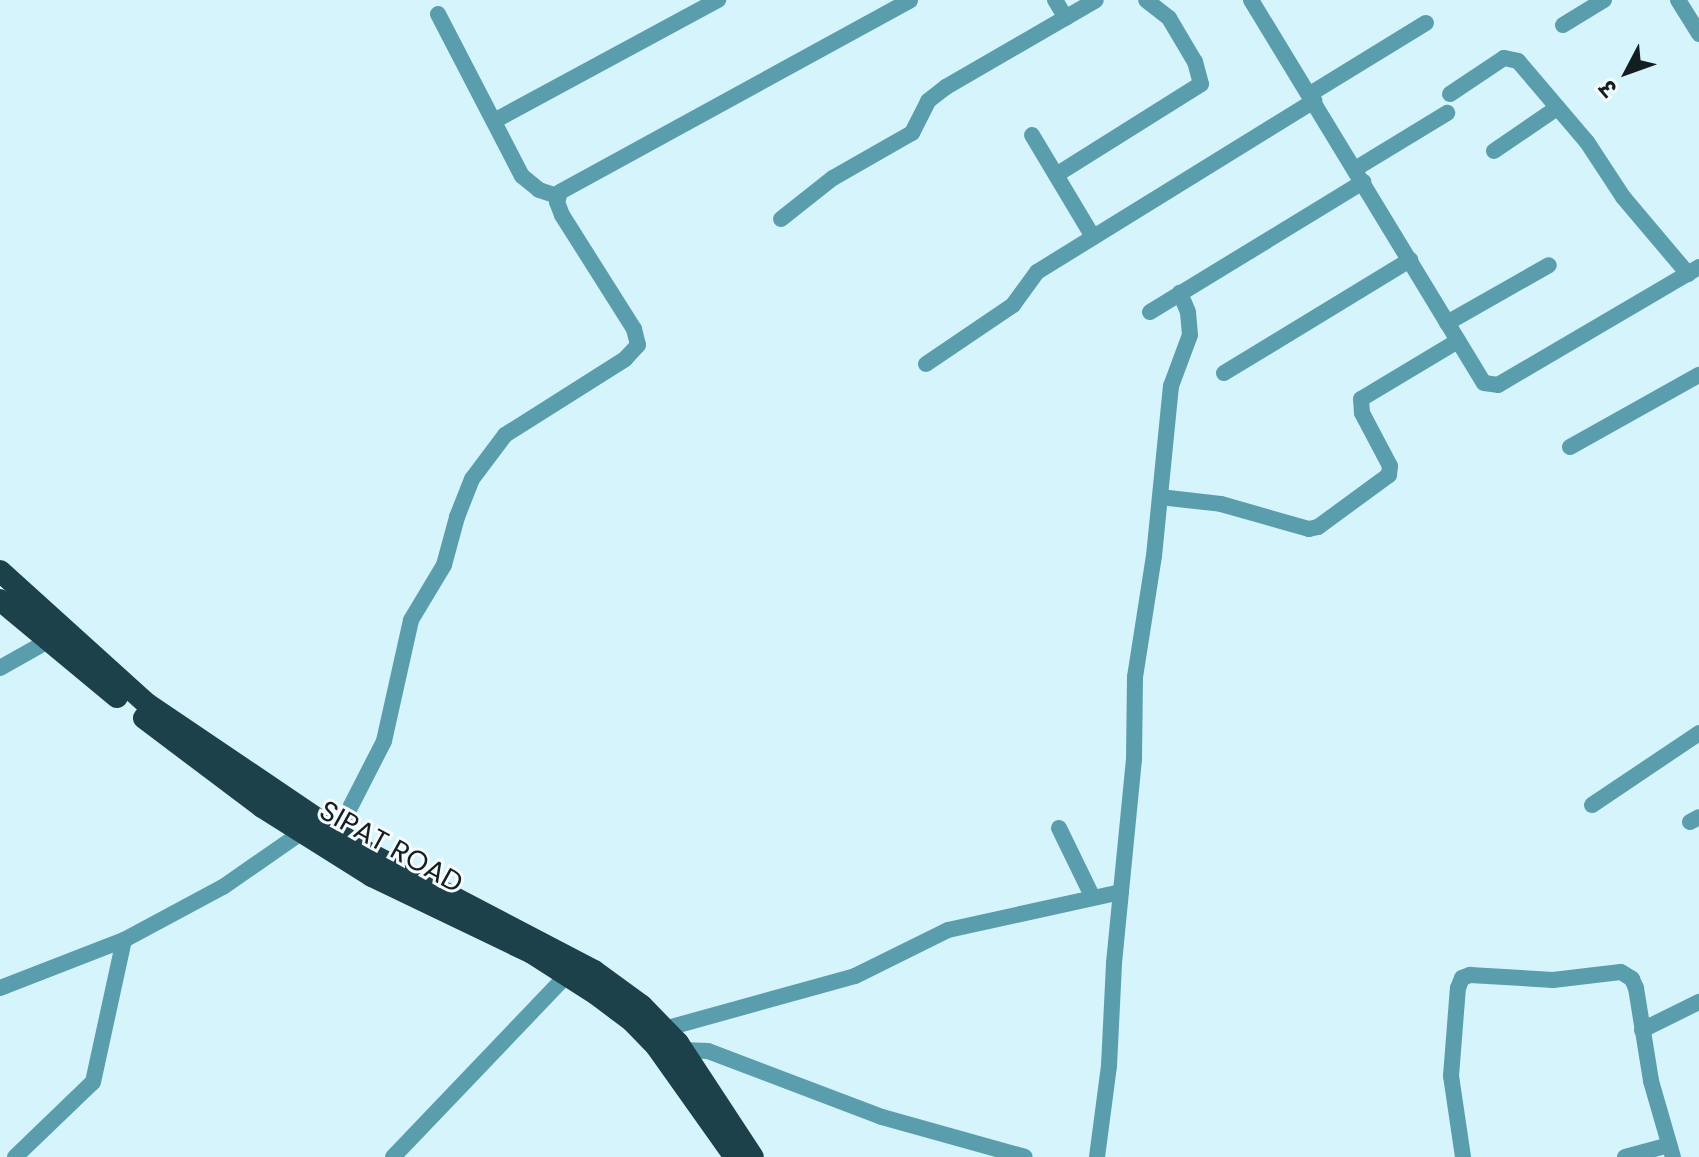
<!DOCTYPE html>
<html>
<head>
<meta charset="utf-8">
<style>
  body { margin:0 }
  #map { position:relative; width:1699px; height:1157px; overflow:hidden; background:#d5f4fb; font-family:Poppins,"Noto Sans Devanagari",sans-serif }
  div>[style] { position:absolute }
  .minor>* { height:16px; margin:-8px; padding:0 8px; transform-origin:8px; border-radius:8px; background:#5a9dad }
  .trunk>* { height:22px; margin:-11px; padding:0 11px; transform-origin:11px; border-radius:11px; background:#1d414a }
  span { translate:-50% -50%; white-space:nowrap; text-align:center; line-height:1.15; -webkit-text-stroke:6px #f6fcfd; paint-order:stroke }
  .street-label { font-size:28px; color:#131e21 }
  .north { position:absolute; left:1587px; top:32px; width:80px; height:80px; -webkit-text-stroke:6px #f6fcfd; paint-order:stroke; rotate:229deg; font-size:22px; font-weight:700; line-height:32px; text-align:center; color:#131e21 }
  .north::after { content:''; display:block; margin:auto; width:28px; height:36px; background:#131e21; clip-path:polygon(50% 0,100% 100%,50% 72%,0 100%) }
</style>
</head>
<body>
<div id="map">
  <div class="minor">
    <div style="left:1055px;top:0;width:21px;rotate:59deg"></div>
    <div style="left:1251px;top:0;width:448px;rotate:58.7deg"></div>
    <div style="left:1484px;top:383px;width:14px;rotate:8deg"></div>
    <div style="left:1498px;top:385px;width:233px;rotate:-30.4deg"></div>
    <div style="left:1678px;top:0;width:40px;rotate:58deg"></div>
    <div style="left:438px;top:14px;width:182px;rotate:62.6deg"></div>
    <div style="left:522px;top:176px;width:22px;rotate:39deg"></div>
    <div style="left:539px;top:190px;width:19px;rotate:18deg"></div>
    <div style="left:1563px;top:25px;width:48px;rotate:-31.4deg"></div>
    <div style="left:1310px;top:94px;width:136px;rotate:-31.5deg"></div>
    <div style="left:1450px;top:94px;width:65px;rotate:-33.7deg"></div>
    <div style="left:1504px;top:58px;width:14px;rotate:12deg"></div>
    <div style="left:1518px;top:61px;width:106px;rotate:49.6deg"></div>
    <div style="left:1587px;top:142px;width:66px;rotate:56.8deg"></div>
    <div style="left:1623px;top:197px;width:101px;rotate:49.8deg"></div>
    <div style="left:494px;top:121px;width:255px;rotate:-28.4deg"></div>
    <div style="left:1032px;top:135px;width:119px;rotate:59.1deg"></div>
    <div style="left:1494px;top:151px;width:76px;rotate:-34.3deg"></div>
    <div style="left:1355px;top:169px;width:108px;rotate:-31.3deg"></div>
    <div style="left:1056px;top:175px;width:171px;rotate:-32.1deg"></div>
    <div style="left:1201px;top:84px;width:23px;rotate:-105deg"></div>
    <div style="left:1195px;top:62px;width:51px;rotate:-120.6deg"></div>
    <div style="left:1169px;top:18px;width:29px;rotate:-142deg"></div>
    <div style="left:781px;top:219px;width:66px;rotate:-38.3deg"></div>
    <div style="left:833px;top:178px;width:91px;rotate:-29.7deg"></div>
    <div style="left:912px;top:133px;width:36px;rotate:-63deg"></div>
    <div style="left:928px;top:101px;width:23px;rotate:-38deg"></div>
    <div style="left:946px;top:87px;width:173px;rotate:-30.1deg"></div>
    <div style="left:1150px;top:312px;width:250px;rotate:-31.4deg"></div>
    <div style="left:1447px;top:323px;width:117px;rotate:-29.6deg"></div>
    <div style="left:926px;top:364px;width:105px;rotate:-34.1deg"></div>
    <div style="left:1013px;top:305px;width:41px;rotate:-54deg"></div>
    <div style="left:1037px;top:272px;width:326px;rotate:-31.7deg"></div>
    <div style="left:1224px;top:373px;width:218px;rotate:-31.3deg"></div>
    <div style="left:1570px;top:447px;width:148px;rotate:-29.2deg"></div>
    <div style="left:1160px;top:497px;width:61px;rotate:6.5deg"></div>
    <div style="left:1221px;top:504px;width:91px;rotate:15.9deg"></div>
    <div style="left:1309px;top:529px;width:9px;rotate:-13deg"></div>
    <div style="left:1318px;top:527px;width:88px;rotate:-36.2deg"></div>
    <div style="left:1389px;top:475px;width:9px;rotate:-84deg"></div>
    <div style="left:1390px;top:466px;width:60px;rotate:-117.8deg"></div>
    <div style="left:1362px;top:413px;width:14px;rotate:-94deg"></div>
    <div style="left:1361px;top:399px;width:113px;rotate:-30.9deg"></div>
    <div style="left:0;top:668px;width:55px;rotate:-29.4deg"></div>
    <div style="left:1592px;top:805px;width:129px;rotate:-33.9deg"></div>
    <div style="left:1690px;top:822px;width:10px;rotate:-29deg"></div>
    <div style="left:1059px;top:828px;width:76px;rotate:64.1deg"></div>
    <div style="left:337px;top:833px;width:103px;rotate:-62.9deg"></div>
    <div style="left:384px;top:741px;width:124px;rotate:-77.4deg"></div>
    <div style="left:411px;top:620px;width:64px;rotate:-59deg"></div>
    <div style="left:444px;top:565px;width:50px;rotate:-74.8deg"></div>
    <div style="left:457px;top:517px;width:41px;rotate:-68.5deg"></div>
    <div style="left:472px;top:479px;width:55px;rotate:-53.1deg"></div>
    <div style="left:505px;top:435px;width:142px;rotate:-32.3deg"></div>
    <div style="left:625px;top:359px;width:19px;rotate:-47deg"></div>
    <div style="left:638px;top:345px;width:16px;rotate:-104deg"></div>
    <div style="left:634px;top:329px;width:135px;rotate:-122.3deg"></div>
    <div style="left:562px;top:215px;width:14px;rotate:-111deg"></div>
    <div style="left:557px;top:202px;width:10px;rotate:-73deg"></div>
    <div style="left:560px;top:192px;width:399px;rotate:-28.7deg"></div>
    <div style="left:0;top:988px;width:133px;rotate:-21.2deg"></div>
    <div style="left:124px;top:940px;width:112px;rotate:-28.2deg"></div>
    <div style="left:223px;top:887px;width:96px;rotate:-34.8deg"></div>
    <div style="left:664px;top:1029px;width:198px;rotate:-15.5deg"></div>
    <div style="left:855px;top:976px;width:104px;rotate:-26.3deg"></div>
    <div style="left:948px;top:930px;width:177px;rotate:-12.4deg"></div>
    <div style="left:1642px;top:1030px;width:64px;rotate:-26.2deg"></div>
    <div style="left:682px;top:1050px;width:26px;rotate:2deg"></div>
    <div style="left:708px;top:1051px;width:186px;rotate:20.8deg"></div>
    <div style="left:882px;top:1117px;width:148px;rotate:15.6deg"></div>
    <div style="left:15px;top:1157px;width:108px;rotate:-43.9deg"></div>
    <div style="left:93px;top:1082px;width:145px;rotate:-77.7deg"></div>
    <div style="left:393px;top:1157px;width:252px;rotate:-46.3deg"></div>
    <div style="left:1097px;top:1157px;width:92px;rotate:-82.5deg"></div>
    <div style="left:1109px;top:1066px;width:103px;rotate:-87.2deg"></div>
    <div style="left:1114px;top:963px;width:205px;rotate:-84.4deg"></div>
    <div style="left:1134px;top:759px;width:82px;rotate:-89.3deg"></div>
    <div style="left:1135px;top:677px;width:122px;rotate:-81.1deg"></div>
    <div style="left:1154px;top:556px;width:171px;rotate:-84.3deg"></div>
    <div style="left:1171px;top:386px;width:54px;rotate:-69.6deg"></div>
    <div style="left:1190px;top:335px;width:23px;rotate:-95deg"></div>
    <div style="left:1188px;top:312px;width:21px;rotate:-113deg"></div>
    <div style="left:1463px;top:1157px;width:82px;rotate:-98.4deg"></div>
    <div style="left:1451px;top:1076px;width:88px;rotate:-85.5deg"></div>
    <div style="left:1458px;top:988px;width:11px;rotate:-68deg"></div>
    <div style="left:1462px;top:978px;width:9px;rotate:-21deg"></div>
    <div style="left:1470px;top:975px;width:83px;rotate:3.4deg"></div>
    <div style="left:1553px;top:980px;width:68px;rotate:-6.7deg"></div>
    <div style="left:1621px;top:972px;width:13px;rotate:32deg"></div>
    <div style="left:1632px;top:979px;width:10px;rotate:66deg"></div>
    <div style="left:1636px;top:988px;width:94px;rotate:80.8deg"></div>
    <div style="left:1651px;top:1081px;width:79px;rotate:73.9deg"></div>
    <div style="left:1625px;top:1157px;width:46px;rotate:-15.3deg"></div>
  </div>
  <div class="trunk">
    <div style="left:0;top:571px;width:197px;rotate:42.1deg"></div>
    <div style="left:146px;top:703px;width:262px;rotate:34.1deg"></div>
    <div style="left:363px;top:850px;width:261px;rotate:27.6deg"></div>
    <div style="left:594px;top:971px;width:59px;rotate:36.1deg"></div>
    <div style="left:642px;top:1006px;width:52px;rotate:45.8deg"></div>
    <div style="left:678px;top:1043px;width:136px;rotate:56.7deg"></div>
    <div style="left:0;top:600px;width:152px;rotate:39.7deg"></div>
    <div style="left:144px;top:718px;width:148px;rotate:37deg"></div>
    <div style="left:262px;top:807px;width:130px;rotate:32.1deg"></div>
    <div style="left:372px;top:876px;width:178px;rotate:25.7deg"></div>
    <div style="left:532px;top:953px;width:76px;rotate:32.6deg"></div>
    <div style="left:596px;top:994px;width:45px;rotate:36.9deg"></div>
    <div style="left:632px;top:1021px;width:35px;rotate:46deg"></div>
    <div style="left:656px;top:1046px;width:136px;rotate:54.6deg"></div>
  </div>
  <div class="street-label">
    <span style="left:391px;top:847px;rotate:29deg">SIPAT ROAD</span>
  </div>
  <div class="north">उ</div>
</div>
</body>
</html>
